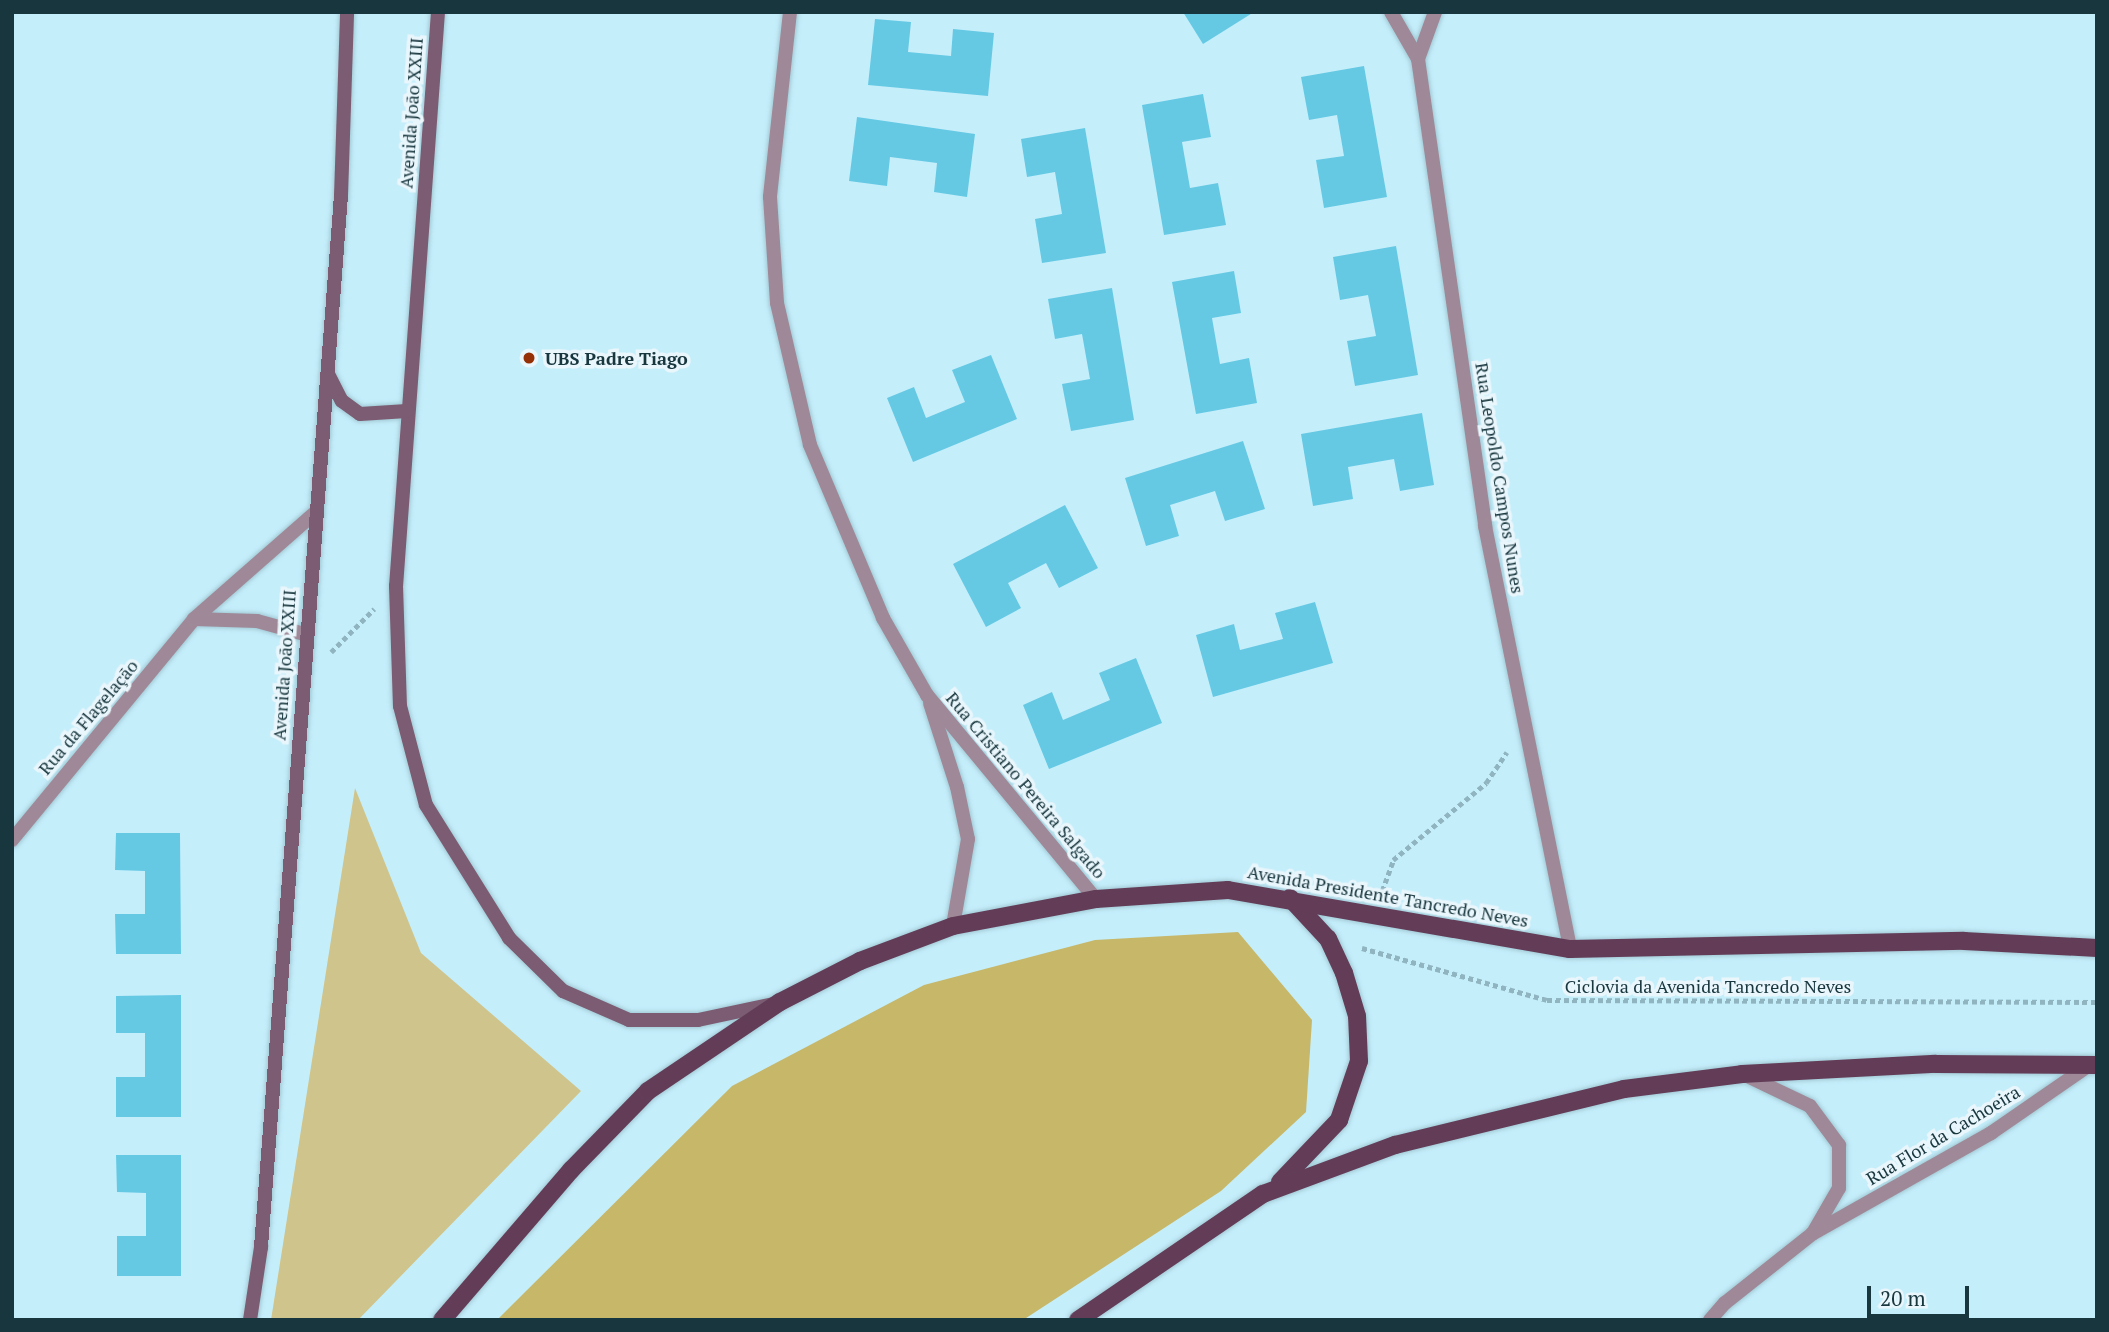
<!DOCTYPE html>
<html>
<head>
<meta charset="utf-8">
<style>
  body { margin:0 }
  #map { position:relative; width:2109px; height:1332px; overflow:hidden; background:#c5eefb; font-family:"PT Serif",serif }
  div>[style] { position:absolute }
  .green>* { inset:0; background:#cfc48b }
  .forest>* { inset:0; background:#c6b769 }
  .building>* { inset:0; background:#65c9e4 }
  .path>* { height:4.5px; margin-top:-2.25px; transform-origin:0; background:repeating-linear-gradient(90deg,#90b5c1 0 5px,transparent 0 8.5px) }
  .roads { filter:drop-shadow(0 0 2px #a2c9d5) drop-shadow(0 0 2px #a2c9d5) }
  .street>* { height:14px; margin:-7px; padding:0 7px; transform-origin:7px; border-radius:7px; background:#9f8998 }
  .secondary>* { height:14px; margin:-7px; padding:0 7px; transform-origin:7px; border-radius:7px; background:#7c5c72 }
  .primary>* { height:18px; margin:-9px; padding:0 9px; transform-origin:9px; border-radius:9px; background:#633d58 }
  .dots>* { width:19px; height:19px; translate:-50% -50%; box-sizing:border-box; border:4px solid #e9f6fb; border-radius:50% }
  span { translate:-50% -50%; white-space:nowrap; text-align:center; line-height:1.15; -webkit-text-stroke:7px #e9f6fb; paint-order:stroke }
  .street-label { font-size:18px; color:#18363e }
  .poi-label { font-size:18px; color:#18363e; font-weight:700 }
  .left { translate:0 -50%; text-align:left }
  .frame { position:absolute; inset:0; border:14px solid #18363e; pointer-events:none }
  .scale { position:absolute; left:1867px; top:1286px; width:102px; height:32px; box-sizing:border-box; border:4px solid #18363e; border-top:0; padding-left:9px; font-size:21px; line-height:24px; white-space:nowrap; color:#18363e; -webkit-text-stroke:5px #e9f6fb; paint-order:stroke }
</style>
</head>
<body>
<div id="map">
  <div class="green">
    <div style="clip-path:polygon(355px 788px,421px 953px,581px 1091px,358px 1320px,271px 1320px)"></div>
  </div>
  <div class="forest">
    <div style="clip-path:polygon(1238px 932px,1312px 1020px,1306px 1112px,1221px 1191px,1023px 1320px,497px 1320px,732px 1086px,924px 985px,1095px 940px)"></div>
  </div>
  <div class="building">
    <div style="clip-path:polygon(1183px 12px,1254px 12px,1203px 44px)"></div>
    <div style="clip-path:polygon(875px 19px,911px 22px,908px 52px,951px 56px,953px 29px,994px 33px,988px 96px,868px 85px)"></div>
    <div style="clip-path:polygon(1364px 66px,1387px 197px,1324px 208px,1316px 160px,1344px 156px,1337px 115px,1309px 120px,1301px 77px)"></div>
    <div style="clip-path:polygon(1203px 94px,1211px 137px,1182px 142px,1190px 188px,1218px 183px,1226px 225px,1164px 235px,1142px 105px)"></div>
    <div style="clip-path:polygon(857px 117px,975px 134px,967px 197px,934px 192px,937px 163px,890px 157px,887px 186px,849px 181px)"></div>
    <div style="clip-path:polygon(1085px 128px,1106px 253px,1042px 263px,1035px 219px,1062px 214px,1055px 172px,1027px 177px,1021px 139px)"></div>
    <div style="clip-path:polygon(1396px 246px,1418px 375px,1355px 386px,1347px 341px,1376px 336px,1368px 295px,1340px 300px,1333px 257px)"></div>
    <div style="clip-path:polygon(1234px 271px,1241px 313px,1212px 318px,1220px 364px,1249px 358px,1257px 403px,1196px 414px,1172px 282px)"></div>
    <div style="clip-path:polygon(1112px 288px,1134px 420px,1071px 431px,1062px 384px,1090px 379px,1082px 334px,1055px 339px,1048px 299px)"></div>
    <div style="clip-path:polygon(991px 355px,1017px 419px,913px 462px,887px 398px,914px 387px,926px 418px,965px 402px,952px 370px)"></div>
    <div style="clip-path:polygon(1422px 413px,1434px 485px,1400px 491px,1394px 459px,1348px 467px,1353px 499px,1313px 506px,1301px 434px)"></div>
    <div style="clip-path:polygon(1243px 441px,1265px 509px,1225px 521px,1215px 491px,1170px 505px,1179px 536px,1146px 546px,1125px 478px)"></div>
    <div style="clip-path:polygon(1065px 505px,1098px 568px,1059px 588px,1046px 563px,1008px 583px,1021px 608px,986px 627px,953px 564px)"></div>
    <div style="clip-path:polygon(1315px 602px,1333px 663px,1213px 697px,1196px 635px,1234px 624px,1240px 650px,1283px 639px,1275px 613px)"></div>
    <div style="clip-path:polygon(1136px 658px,1162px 723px,1049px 769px,1023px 705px,1052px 692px,1063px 720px,1110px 700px,1099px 673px)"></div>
    <div style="clip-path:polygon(116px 833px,180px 833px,181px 954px,116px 954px,115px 914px,145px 914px,145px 871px,115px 870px)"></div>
    <div style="clip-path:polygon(181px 995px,181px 1117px,116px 1117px,116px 1077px,145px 1077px,145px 1033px,116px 1033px,116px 996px)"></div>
    <div style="clip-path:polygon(116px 1155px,181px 1155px,181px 1276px,117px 1276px,117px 1236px,146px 1236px,146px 1193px,117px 1192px)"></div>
  </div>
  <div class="path">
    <div style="left:331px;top:652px;width:61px;rotate:-45deg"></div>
    <div style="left:1382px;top:891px;width:33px;rotate:-70deg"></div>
    <div style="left:1393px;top:860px;width:121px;rotate:-39.6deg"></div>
    <div style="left:1486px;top:783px;width:37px;rotate:-56deg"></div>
    <div style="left:1362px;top:948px;width:192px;rotate:15.7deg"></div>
    <div style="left:1547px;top:1000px;width:550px;rotate:0.21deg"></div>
  </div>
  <div class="roads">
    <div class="street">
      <div style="left:790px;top:12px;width:186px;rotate:96.2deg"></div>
      <div style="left:770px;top:197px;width:106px;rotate:86.2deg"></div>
      <div style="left:777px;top:303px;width:146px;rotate:76.9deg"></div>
      <div style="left:810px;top:445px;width:188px;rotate:67.1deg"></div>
      <div style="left:883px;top:618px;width:89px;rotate:60.3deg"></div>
      <div style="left:927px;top:695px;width:265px;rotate:50.4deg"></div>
      <div style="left:1391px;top:12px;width:54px;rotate:60.1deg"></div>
      <div style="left:1435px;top:12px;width:50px;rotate:109.9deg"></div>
      <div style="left:1418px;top:59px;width:472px;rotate:81.8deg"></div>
      <div style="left:1485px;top:526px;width:431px;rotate:78.6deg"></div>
      <div style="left:194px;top:619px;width:63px;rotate:1.8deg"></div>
      <div style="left:257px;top:621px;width:49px;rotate:15.5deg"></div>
      <div style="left:930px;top:703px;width:88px;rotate:72.2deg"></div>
      <div style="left:957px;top:787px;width:53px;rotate:78.1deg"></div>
      <div style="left:968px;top:839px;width:88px;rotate:99.8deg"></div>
      <div style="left:12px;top:840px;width:286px;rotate:-50.5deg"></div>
      <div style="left:194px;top:619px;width:162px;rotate:-41.3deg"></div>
      <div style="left:1743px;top:1074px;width:74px;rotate:25.5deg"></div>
      <div style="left:1810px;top:1106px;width:49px;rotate:53.4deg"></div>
      <div style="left:1839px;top:1145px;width:43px;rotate:90deg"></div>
      <div style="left:1839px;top:1188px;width:52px;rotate:120deg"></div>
      <div style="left:1710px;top:1320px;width:23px;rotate:-49deg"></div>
      <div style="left:1725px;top:1303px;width:111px;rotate:-38.4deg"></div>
      <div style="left:1812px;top:1234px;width:206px;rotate:-29.4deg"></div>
      <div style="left:1991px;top:1133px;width:121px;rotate:-34.6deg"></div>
    </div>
    <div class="secondary">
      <div style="left:438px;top:12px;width:576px;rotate:94.18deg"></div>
      <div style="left:396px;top:586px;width:120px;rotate:88.1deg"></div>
      <div style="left:400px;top:706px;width:102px;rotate:75.3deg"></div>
      <div style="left:426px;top:805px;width:157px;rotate:58deg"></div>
      <div style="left:509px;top:938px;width:76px;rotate:44.5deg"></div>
      <div style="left:563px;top:991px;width:72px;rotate:23.7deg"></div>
      <div style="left:629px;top:1020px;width:69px"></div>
      <div style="left:698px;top:1020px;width:77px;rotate:-12deg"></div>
      <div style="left:329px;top:376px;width:28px;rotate:63deg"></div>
      <div style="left:342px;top:401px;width:22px;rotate:36deg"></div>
      <div style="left:360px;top:414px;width:47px;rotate:-3.7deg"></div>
      <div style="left:250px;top:1320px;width:74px;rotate:-81.4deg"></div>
      <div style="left:261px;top:1247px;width:1054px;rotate:-85.65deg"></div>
      <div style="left:341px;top:196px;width:184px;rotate:-88.1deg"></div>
    </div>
    <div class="primary">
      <div style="left:1280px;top:1182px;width:86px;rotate:-46.4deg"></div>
      <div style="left:1339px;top:1120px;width:62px;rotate:-71.3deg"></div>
      <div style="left:1359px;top:1061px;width:45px;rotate:-92.5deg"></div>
      <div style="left:1357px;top:1016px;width:45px;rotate:-106.8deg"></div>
      <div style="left:1344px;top:973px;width:38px;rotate:-115deg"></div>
      <div style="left:1328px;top:939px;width:56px;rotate:-132.8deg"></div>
      <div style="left:442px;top:1320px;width:198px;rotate:-49.3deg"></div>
      <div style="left:571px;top:1170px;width:110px;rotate:-45.7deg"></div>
      <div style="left:648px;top:1091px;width:159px;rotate:-34deg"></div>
      <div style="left:780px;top:1002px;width:90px;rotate:-27.1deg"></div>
      <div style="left:860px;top:961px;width:99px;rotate:-20.6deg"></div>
      <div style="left:953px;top:926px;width:146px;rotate:-10.7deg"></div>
      <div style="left:1096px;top:899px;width:132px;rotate:-3.9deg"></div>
      <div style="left:1228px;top:890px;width:347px;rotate:9.8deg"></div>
      <div style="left:1570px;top:949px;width:394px;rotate:-1.2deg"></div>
      <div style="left:1964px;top:941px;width:133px;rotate:3deg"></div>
      <div style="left:1078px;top:1320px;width:224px;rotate:-34.3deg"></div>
      <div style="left:1263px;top:1194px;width:141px;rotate:-20.4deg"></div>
      <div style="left:1395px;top:1145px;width:236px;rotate:-13.7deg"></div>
      <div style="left:1624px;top:1089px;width:119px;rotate:-7.2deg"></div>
      <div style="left:1742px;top:1074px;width:194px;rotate:-3deg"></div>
      <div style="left:1936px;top:1064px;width:161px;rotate:0.4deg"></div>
    </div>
  </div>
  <div class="dots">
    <div style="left:529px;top:358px;background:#952f06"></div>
  </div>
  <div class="street-label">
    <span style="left:411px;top:113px;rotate:-86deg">Avenida João XXIII</span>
    <span style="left:1500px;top:478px;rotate:81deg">Rua Leopoldo Campos Nunes</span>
    <span style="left:284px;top:665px;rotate:-86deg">Avenida João XXIII</span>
    <span style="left:88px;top:717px;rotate:-50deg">Rua da Flagelação</span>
    <span style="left:1026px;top:785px;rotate:50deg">Rua Cristiano Pereira Salgado</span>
    <span style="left:1388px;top:896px;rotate:10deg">Avenida Presidente Tancredo Neves</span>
    <span style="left:1708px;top:986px">Ciclovia da Avenida Tancredo Neves</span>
    <span style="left:1943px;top:1135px;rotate:-31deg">Rua Flor da Cachoeira</span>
  </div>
  <div class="poi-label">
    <span class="left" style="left:545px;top:358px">UBS Padre Tiago</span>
  </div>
  <div class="frame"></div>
  <div class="scale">20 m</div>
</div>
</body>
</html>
